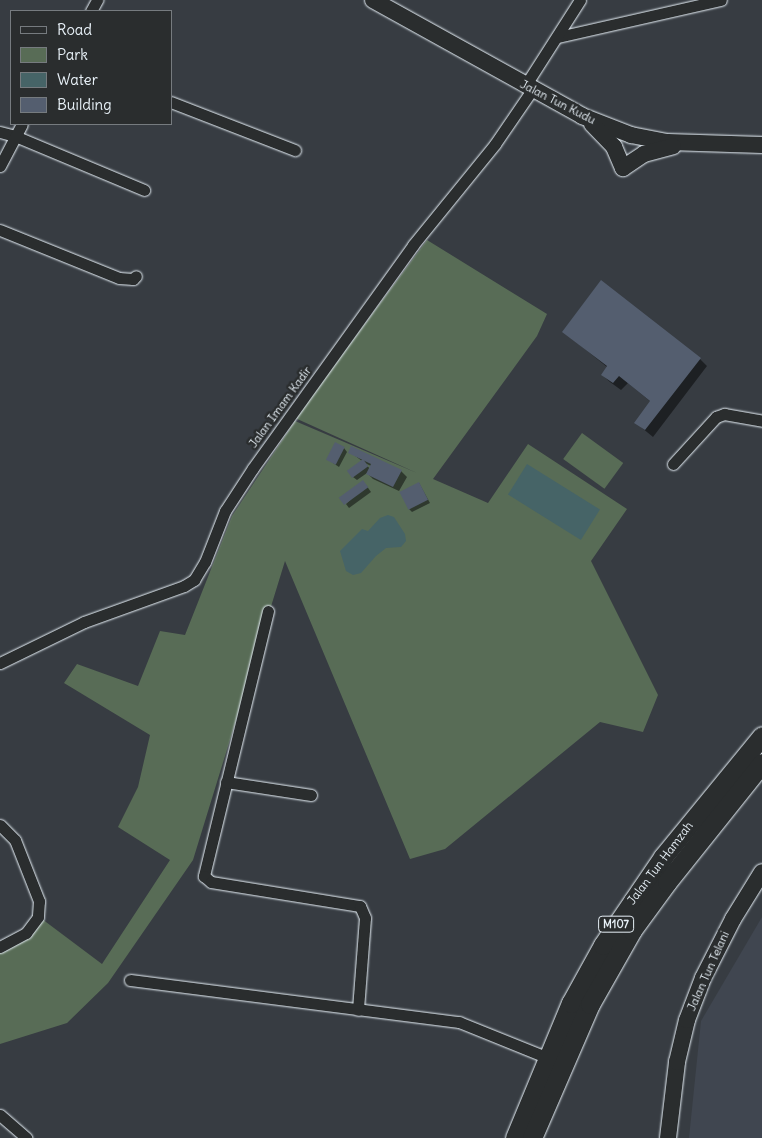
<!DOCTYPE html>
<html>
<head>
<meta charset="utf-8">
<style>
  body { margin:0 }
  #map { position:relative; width:762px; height:1138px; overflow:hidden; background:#373c42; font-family:Delius,sans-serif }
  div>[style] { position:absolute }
  .built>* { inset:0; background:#404650 }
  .green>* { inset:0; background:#586c56; transform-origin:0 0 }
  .water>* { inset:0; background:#466467; transform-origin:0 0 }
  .shadow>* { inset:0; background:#0007 }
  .building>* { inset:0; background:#545e6f; transform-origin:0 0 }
  .roads { filter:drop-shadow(0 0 1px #e8f1f8) drop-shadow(0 0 1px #e8f1f8) }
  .street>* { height:11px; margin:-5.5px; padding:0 5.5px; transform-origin:5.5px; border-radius:5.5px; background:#2a2d2e }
  .secondary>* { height:16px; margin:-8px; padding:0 8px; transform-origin:8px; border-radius:8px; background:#2a2d2e }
  .primary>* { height:19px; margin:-9.5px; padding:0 9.5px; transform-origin:9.5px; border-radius:9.5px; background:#2a2d2e }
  span { translate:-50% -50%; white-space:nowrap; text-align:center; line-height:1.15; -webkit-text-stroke:5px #2a2d2e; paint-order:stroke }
  .shield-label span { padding:1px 4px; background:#2a2d2e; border:1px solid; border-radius:4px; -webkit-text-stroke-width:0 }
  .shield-label { font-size:11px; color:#e8f1f8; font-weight:700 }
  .street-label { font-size:12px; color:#e8f1f8 }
  .legend { position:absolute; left:10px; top:10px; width:162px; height:115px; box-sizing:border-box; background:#2a2d2e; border:1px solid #767b7f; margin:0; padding:6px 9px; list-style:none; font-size:15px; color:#e8f1f8 }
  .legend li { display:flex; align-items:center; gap:10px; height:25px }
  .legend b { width:25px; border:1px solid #767b7f }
</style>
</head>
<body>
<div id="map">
  <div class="built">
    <div style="clip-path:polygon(762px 917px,762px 1138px,689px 1138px,701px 1021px)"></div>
  </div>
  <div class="green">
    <div style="clip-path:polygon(427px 240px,547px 314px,537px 336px,433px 479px,488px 503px,528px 444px,627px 509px,591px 561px,658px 695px,643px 732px,600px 722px,445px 849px,410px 859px,285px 561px,193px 860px,108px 983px,67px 1023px,0 1044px,0 953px,30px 938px,42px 919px,102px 964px,170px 860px,118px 827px,138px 787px,150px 735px,64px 683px,77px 664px,138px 686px,160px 631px,185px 635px,232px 516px,295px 421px,417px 473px,295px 418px)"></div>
    <div style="left:582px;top:433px;width:51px;height:32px;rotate:36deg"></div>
  </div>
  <div class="water">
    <div style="left:527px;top:464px;width:86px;height:36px;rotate:32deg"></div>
    <div style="clip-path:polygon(388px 515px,394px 517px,405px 534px,406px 541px,401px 547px,386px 548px,376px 556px,361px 573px,353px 575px,346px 571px,340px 551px,362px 529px,368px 531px,380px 518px)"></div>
  </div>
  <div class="shadow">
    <div style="clip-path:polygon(564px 332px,700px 359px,707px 366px,653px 437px,636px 423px,651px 402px,628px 383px,621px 390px,610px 382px,602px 375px,607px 367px)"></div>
    <div style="clip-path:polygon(344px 448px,347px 452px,339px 467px,327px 459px)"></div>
    <div style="clip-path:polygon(evenodd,350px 452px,401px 471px,407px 477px,399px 491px,373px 479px,367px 473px,357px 480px,353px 477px,362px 461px,350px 452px,365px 463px,371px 466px,370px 469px,365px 463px)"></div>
    <div style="clip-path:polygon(419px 483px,430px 503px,412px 512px,409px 509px)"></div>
    <div style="clip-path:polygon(366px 485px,371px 492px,349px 508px,346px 504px)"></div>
  </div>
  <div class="building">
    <div style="clip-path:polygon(601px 280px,701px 358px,645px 430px,634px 423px,650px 401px,619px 376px,613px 383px,601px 375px,607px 366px,562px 332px)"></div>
    <div style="left:335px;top:442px;width:11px;height:20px;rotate:27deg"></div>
    <div style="clip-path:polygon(351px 446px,402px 470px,393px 487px,366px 474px,371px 464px,348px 453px)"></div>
    <div style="left:363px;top:459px;width:9px;height:20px;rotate:54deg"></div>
    <div style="left:363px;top:480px;width:9px;height:30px;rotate:54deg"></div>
    <div style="left:419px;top:482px;width:20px;height:22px;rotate:63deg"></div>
  </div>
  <div class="roads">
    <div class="street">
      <div style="left:91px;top:11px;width:13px;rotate:-61deg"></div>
      <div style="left:558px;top:37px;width:167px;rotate:-12.8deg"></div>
      <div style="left:525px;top:86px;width:102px;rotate:-57.4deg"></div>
      <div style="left:171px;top:102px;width:133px;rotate:21.2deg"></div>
      <div style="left:0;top:132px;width:16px;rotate:15deg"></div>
      <div style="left:15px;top:136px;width:140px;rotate:22.7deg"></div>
      <div style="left:0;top:166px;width:47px;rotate:-62.4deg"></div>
      <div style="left:0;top:230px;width:128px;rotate:22deg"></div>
      <div style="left:119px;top:278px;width:14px;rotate:4deg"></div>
      <div style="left:133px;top:279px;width:4px;rotate:-45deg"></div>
      <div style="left:673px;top:464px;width:64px;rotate:-47.5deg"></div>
      <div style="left:716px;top:417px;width:9px;rotate:-21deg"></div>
      <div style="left:724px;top:414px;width:39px;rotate:10deg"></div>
      <div style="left:268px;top:611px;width:273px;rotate:103.6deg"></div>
      <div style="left:204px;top:876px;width:9px;rotate:41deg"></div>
      <div style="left:211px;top:882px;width:151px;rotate:9.2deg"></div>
      <div style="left:360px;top:906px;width:13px;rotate:67deg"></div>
      <div style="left:365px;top:918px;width:92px;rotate:94.4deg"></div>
      <div style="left:0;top:663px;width:93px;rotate:-26deg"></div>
      <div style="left:84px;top:622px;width:106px;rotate:-19.8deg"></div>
      <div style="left:184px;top:586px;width:12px;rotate:-31deg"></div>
      <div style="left:194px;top:580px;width:21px;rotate:-59deg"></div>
      <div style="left:205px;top:562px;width:55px;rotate:-68.6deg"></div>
      <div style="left:225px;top:511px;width:51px;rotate:-56.9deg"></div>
      <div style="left:253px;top:468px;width:274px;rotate:-54.3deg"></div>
      <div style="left:413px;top:245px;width:130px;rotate:-50.9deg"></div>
      <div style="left:495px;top:144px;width:65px;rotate:-55.6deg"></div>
      <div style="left:226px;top:782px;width:86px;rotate:8.7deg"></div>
      <div style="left:0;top:825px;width:21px;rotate:45deg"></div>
      <div style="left:15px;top:840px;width:66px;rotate:68.5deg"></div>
      <div style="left:39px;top:901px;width:16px;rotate:94deg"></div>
      <div style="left:38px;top:917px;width:20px;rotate:127deg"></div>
      <div style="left:26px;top:933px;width:30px;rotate:152deg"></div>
      <div style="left:130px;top:980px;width:332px;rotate:7.3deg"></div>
      <div style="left:459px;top:1022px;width:96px;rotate:22deg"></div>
      <div style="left:0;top:1115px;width:35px;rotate:41deg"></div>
    </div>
    <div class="secondary">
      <div style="left:373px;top:0;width:239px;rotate:29deg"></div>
      <div style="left:582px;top:116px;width:53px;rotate:21.2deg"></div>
      <div style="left:631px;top:135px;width:38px;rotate:11deg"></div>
      <div style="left:668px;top:142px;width:94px;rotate:1.8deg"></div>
      <div style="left:592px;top:124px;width:32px;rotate:46deg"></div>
      <div style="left:614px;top:147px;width:23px;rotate:67deg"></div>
      <div style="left:623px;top:168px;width:25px;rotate:-34deg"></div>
      <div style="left:644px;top:154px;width:30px;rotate:-15deg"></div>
      <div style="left:668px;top:1138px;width:77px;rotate:-83.2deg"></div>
      <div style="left:677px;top:1062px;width:43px;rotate:-76.6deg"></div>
      <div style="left:687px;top:1020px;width:45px;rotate:-69.1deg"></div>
      <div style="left:703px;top:978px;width:66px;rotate:-63deg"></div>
      <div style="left:733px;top:919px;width:55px;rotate:-58.3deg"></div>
    </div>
    <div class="primary">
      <div style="left:515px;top:1138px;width:146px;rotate:-67.5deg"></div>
      <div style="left:571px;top:1003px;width:66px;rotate:-61.1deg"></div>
      <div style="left:603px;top:945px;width:107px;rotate:-55.7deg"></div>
      <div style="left:663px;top:857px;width:156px;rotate:-50.7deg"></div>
      <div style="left:532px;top:1138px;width:146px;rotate:-66.6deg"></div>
      <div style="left:590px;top:1004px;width:85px;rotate:-60.4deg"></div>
      <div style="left:632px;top:930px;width:59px;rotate:-53.9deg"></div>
      <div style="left:667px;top:882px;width:152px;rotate:-51.4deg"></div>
    </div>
  </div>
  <div class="shield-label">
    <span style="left:616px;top:924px">M107</span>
  </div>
  <div class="street-label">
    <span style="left:558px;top:102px;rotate:27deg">Jalan Tun Kudu</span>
    <span style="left:280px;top:407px;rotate:-54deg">Jalan Imam Kadir</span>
    <span style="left:660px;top:863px;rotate:-53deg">Jalan Tun Hamzah</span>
    <span style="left:708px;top:971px;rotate:-66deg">Jalan Tun Telani</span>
  </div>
  <ul class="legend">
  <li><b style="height:6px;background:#2a2d2e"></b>Road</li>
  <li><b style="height:14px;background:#586c56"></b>Park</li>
  <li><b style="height:14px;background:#466467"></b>Water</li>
  <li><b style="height:14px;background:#545e6f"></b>Building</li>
  </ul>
</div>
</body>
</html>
